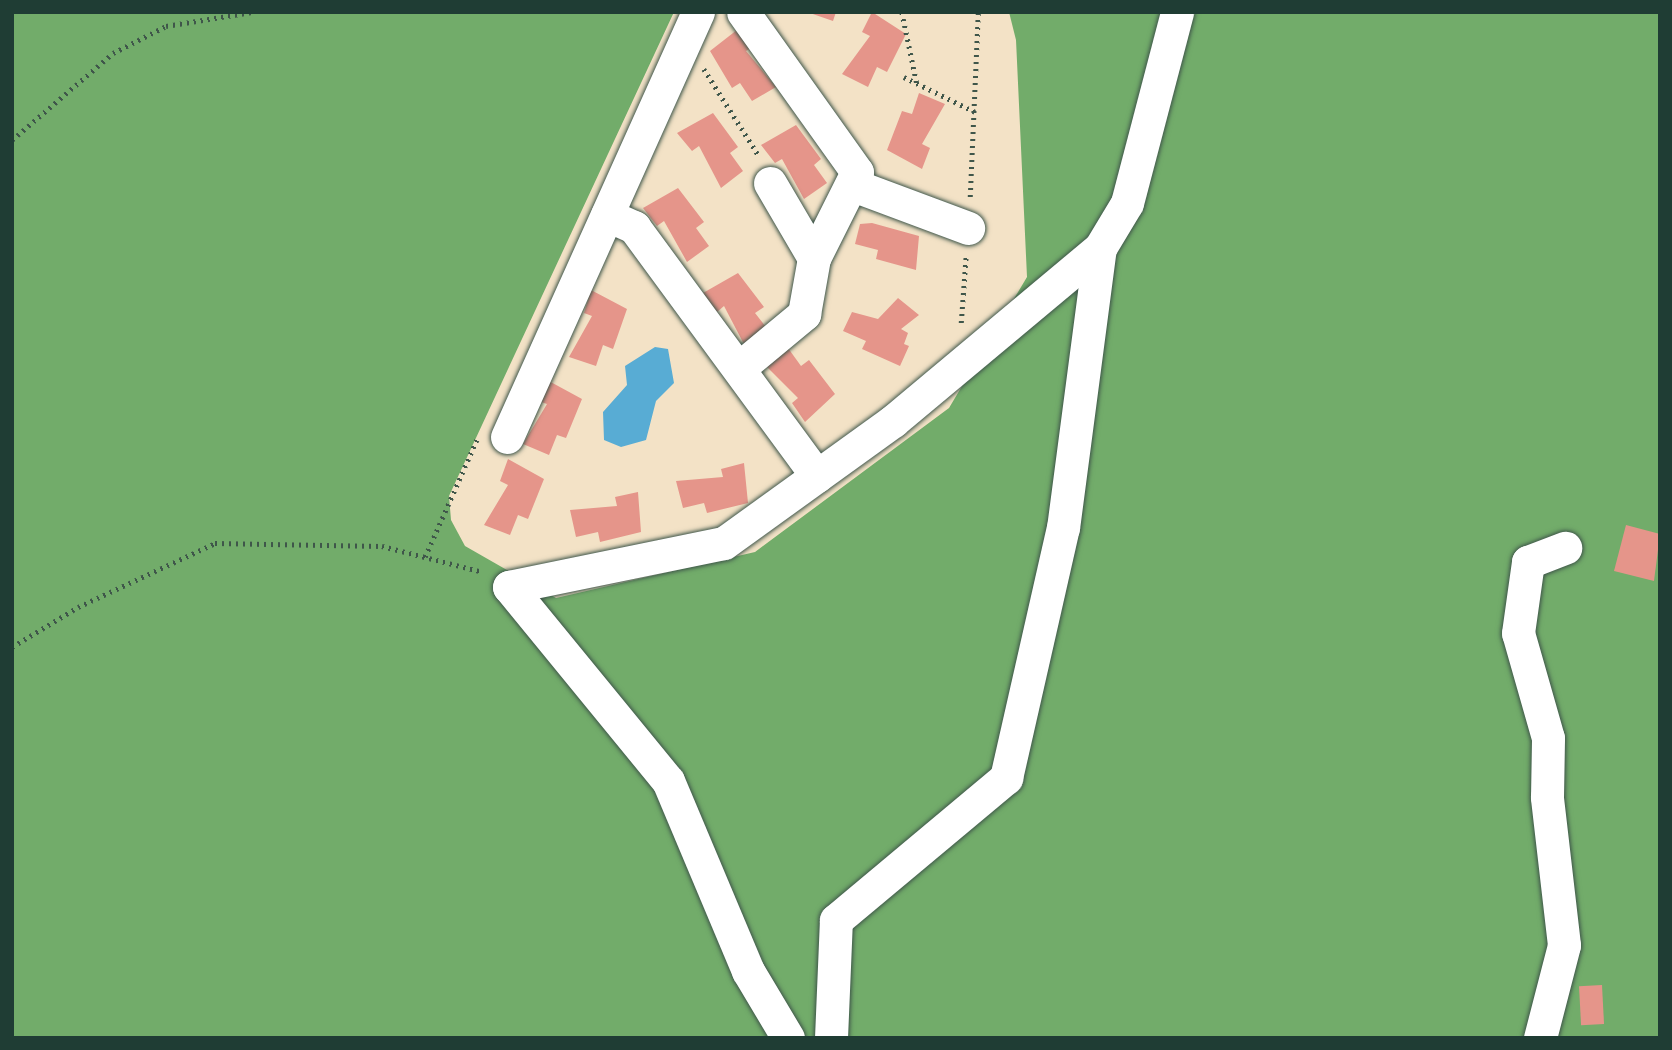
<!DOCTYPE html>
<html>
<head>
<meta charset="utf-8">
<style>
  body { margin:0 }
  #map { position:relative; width:1672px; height:1050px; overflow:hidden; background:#f3e2c6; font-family:Alegreya,serif }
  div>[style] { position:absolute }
  .forest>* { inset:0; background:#72ac6a }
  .water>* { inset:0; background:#58acd4 }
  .building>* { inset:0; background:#e5958a; transform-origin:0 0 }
  .path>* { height:4.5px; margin-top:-2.25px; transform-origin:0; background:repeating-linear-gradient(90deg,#3f564a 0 2px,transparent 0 7px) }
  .roads { filter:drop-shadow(0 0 2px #3f564a) drop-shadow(0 0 2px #3f564a) }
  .minor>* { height:33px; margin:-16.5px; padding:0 16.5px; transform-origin:16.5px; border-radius:16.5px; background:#fff }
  span { translate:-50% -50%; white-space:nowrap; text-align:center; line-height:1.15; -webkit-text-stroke:7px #fbf7ec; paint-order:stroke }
  .frame { position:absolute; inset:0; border:14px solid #1f3d34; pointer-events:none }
</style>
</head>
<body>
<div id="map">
  <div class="forest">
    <div style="clip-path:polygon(12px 12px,674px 12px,449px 496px,451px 520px,465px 546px,556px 598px,755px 552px,949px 408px,1027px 277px,1016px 40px,1009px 12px,1660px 12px,1660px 1038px,12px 1038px)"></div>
  </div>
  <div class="water">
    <div style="clip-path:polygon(655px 347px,668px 349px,674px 383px,656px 401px,646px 440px,621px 447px,604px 440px,603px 412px,627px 385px,625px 366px)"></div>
  </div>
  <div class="building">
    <div style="clip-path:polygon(807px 12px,836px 12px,833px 21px)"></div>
    <div style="clip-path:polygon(872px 12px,906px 34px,887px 72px,877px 67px,868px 87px,842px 74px,870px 36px,862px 32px)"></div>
    <div style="clip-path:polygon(742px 26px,754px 46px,746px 51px,776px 87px,752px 101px,740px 83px,732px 88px,710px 51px)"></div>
    <div style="clip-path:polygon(919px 93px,945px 104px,922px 144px,930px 148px,922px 169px,887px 150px,902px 111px,912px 114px)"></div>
    <div style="clip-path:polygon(713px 113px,738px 147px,730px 153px,743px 171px,721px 188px,699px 146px,692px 151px,677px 133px)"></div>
    <div style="clip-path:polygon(796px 125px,821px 159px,814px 165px,827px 183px,804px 199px,782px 159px,775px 163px,761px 145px)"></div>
    <div style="clip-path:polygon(678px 188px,704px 222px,696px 228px,709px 246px,687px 262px,664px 221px,657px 226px,643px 208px)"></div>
    <div style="clip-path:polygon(872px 223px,919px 236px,916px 270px,876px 259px,878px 250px,855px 244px,860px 224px)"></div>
    <div style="clip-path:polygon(738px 273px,764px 307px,755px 313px,769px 331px,746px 348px,724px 306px,717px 312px,703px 293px)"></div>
    <div style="clip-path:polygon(591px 290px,627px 309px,613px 349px,603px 345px,596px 366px,569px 357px,592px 316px,584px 313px)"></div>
    <div style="clip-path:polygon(898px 298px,919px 315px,901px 329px,908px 333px,904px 344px,909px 346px,900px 366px,862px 349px,866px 341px,843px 331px,852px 312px,878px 319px)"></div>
    <div style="clip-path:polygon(788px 348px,801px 366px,809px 360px,835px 394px,805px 422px,792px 403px,798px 398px,765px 365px)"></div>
    <div style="clip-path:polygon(547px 380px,582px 399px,566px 438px,557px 435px,549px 455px,523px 444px,547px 404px,538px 401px)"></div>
    <div style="clip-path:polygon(508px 459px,544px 479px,528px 519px,518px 515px,510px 535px,484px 525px,508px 485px,500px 481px)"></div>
    <div style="clip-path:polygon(744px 463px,748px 503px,707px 513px,704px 503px,683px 508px,676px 481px,723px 477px,721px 469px)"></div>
    <div style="clip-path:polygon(638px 492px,641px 532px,600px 542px,598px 532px,576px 537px,570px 510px,617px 506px,615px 497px)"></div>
    <div style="clip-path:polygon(1626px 525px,1660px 534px,1654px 581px,1614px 571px)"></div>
    <div style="left:1602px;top:985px;width:39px;height:23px;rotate:87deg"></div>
  </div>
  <div class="path">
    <div style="left:902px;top:12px;width:74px;rotate:78.2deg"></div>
    <div style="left:704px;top:69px;width:103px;rotate:57.7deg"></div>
    <div style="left:904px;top:77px;width:79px;rotate:26.2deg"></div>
    <div style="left:12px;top:140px;width:133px;rotate:-40.7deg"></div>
    <div style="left:113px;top:53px;width:59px;rotate:-27deg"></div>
    <div style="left:166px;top:26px;width:87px;rotate:-9.2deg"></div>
    <div style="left:970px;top:197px;width:185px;rotate:-87.5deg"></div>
    <div style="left:961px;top:323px;width:68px;rotate:-85.8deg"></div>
    <div style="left:425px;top:557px;width:129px;rotate:-66.2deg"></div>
    <div style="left:12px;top:647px;width:77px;rotate:-31.2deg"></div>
    <div style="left:78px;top:607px;width:151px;rotate:-25deg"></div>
    <div style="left:215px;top:543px;width:167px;rotate:1deg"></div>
    <div style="left:382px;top:546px;width:104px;rotate:14.4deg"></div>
  </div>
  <div class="roads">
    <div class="minor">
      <div style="left:770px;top:183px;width:87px;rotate:59.6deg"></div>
      <div style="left:853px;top:185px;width:123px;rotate:20.5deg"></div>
      <div style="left:607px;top:215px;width:30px;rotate:24deg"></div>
      <div style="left:634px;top:227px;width:309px;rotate:53.7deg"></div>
      <div style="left:739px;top:368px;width:85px;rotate:-39.7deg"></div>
      <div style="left:804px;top:314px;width:57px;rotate:-79.9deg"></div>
      <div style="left:814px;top:258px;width:96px;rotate:-63.4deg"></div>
      <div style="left:857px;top:172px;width:196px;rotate:-125.5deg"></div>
      <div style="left:507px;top:437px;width:466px;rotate:-65.8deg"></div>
      <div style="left:788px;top:1038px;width:78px;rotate:-120.8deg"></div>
      <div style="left:748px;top:971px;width:206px;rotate:-112.8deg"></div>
      <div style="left:668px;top:781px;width:251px;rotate:-129.3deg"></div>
      <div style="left:509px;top:587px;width:219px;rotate:-11.6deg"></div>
      <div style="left:724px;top:543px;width:208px;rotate:-35.8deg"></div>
      <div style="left:893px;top:421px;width:270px;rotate:-39.9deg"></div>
      <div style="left:831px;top:1038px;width:118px;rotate:-87.6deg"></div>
      <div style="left:836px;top:920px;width:222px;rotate:-39.9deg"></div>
      <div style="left:1006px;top:778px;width:256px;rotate:-77.2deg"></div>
      <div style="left:1063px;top:528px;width:282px;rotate:-82.5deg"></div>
      <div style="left:1100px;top:248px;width:52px;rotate:-59deg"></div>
      <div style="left:1127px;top:203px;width:197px;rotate:-75.3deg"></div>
      <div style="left:1540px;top:1038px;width:96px;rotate:-75.5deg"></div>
      <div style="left:1564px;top:945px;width:149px;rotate:-96.6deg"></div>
      <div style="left:1547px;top:797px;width:59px;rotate:-89deg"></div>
      <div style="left:1548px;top:738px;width:109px;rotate:-105.9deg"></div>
      <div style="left:1518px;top:633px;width:72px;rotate:-82deg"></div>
      <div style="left:1528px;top:562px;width:40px;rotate:-21deg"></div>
    </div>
  </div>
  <div class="frame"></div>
</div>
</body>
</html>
